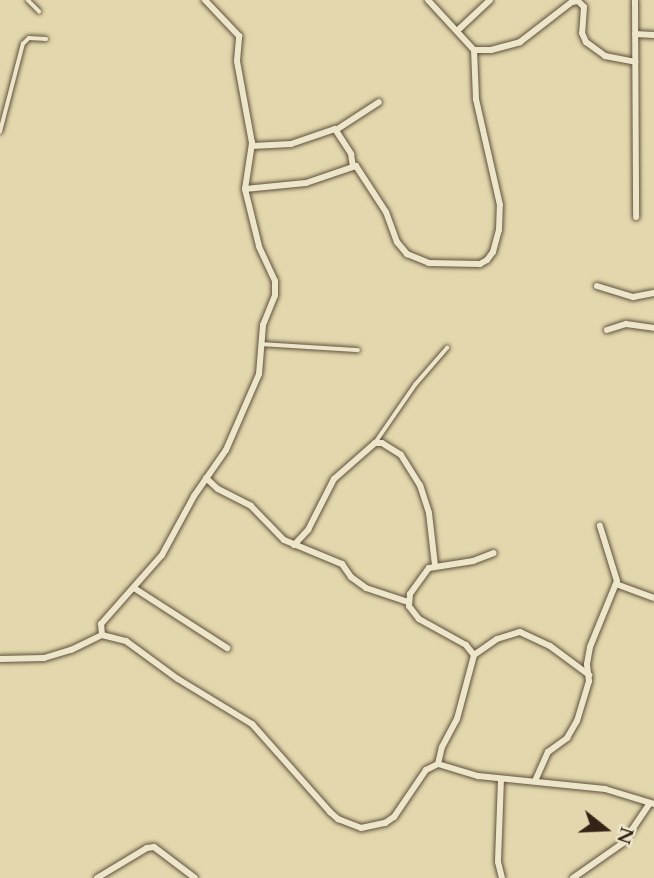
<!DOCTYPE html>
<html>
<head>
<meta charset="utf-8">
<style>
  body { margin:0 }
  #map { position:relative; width:654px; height:878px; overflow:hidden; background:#e3d8ad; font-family:Cardo,serif }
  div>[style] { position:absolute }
  .roads { filter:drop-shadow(0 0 2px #60503c) drop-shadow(0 0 2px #60503c) }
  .lane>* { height:3.5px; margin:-1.75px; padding:0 1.75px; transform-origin:1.75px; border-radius:1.75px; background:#ede6ca }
  .street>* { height:6px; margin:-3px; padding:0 3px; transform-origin:3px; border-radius:3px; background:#ede6ca }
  span { translate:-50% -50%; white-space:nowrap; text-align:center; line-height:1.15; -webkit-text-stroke:5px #ede6ca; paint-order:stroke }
  .north { position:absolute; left:570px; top:794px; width:70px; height:70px; -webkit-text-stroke:5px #ede6ca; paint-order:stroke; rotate:108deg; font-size:19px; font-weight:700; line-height:28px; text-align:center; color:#342316 }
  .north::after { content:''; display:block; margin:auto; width:24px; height:32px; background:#342316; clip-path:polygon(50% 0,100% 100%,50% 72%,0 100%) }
</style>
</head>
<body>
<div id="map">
  <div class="roads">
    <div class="lane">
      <div style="left:28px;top:0;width:16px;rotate:45deg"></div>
      <div style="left:0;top:132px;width:91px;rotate:-75.4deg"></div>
      <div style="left:23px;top:44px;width:8px;rotate:-45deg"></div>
      <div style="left:29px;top:38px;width:17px;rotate:3deg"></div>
      <div style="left:262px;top:344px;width:96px;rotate:3.6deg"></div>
      <div style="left:375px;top:443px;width:70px;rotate:-55.4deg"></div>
      <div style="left:415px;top:385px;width:49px;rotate:-49.1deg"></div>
    </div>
    <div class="street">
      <div style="left:635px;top:0;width:217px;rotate:89.7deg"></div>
      <div style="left:457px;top:31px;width:45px;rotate:-43.2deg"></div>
      <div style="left:635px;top:34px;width:19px;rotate:3deg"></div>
      <div style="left:474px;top:50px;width:17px"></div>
      <div style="left:491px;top:50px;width:30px;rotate:-15deg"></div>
      <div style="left:520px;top:42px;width:66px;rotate:-37.6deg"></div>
      <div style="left:572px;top:2px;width:6px;rotate:-9deg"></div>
      <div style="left:578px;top:1px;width:8px;rotate:45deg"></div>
      <div style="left:584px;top:7px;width:26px;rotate:94deg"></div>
      <div style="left:582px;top:33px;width:10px;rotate:66deg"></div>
      <div style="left:586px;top:42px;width:24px;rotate:36deg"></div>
      <div style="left:605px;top:56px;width:31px;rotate:11deg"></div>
      <div style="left:336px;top:130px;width:51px;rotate:-33.1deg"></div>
      <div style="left:252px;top:146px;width:39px;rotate:-3deg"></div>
      <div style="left:291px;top:144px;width:46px;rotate:-18.8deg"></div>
      <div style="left:335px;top:129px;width:30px;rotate:57deg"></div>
      <div style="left:351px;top:154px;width:12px;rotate:81deg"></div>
      <div style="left:245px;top:189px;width:61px;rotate:-5.6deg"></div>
      <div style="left:306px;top:183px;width:53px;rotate:-18.8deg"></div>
      <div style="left:356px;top:166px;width:55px;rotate:56.9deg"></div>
      <div style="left:386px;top:212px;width:32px;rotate:70deg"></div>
      <div style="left:397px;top:242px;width:16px;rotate:50deg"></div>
      <div style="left:407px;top:254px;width:24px;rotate:22deg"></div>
      <div style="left:429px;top:263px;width:51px;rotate:1.1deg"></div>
      <div style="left:480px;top:264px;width:8px;rotate:-30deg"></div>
      <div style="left:487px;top:260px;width:10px;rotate:-53deg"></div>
      <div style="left:493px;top:252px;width:23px;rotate:-75deg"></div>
      <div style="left:499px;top:230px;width:25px;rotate:-88deg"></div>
      <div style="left:500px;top:205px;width:109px;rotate:-102.8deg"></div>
      <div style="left:476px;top:99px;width:49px;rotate:-92.3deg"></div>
      <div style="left:474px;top:50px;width:68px;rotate:-132.6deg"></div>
      <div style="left:597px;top:286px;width:38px;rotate:17deg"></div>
      <div style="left:633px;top:297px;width:21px;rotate:-11deg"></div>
      <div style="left:607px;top:330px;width:20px;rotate:-18deg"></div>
      <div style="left:626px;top:324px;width:28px;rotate:8deg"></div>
      <div style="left:206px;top:478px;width:16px;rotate:43deg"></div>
      <div style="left:218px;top:489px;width:37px;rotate:27deg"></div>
      <div style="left:251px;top:506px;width:47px;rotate:45.9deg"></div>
      <div style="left:284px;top:540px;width:63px;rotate:22.5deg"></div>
      <div style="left:342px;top:564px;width:16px;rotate:55deg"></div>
      <div style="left:351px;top:577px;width:19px;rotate:36deg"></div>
      <div style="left:366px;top:588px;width:44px;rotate:18.4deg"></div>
      <div style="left:294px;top:545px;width:21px;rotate:-47deg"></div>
      <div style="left:308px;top:530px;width:57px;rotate:-63deg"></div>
      <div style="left:334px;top:479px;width:55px;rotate:-41.3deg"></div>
      <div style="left:375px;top:443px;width:7px"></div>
      <div style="left:382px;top:443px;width:22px;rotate:32deg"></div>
      <div style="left:401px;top:455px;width:36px;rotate:58deg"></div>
      <div style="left:420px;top:485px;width:29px;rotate:72deg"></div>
      <div style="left:429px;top:513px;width:53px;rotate:83.5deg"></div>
      <div style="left:616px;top:584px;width:40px;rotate:20.2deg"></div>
      <div style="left:134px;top:588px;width:111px;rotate:32.8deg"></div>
      <div style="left:102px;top:635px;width:11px;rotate:-95deg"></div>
      <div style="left:101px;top:624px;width:92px;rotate:-48.5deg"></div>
      <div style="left:162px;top:555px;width:67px;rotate:-61.5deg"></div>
      <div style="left:194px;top:496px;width:56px;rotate:-55.2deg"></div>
      <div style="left:226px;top:450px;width:83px;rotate:-66.5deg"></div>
      <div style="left:259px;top:374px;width:49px;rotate:-85.3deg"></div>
      <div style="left:263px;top:325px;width:32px;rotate:-68deg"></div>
      <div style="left:275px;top:295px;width:14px;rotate:-90deg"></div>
      <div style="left:275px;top:281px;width:38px;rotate:-115deg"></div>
      <div style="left:259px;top:246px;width:59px;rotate:-103.8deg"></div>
      <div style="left:245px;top:189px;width:47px;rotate:-81.3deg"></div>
      <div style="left:252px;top:143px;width:83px;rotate:-100.4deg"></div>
      <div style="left:237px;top:61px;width:25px;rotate:-85deg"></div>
      <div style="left:239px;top:36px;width:50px;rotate:-133.4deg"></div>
      <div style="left:474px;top:655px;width:28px;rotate:-35deg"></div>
      <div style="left:497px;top:639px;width:24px;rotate:-17deg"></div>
      <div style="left:520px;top:632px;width:33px;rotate:25deg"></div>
      <div style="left:550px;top:646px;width:49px;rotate:36.6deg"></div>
      <div style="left:0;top:659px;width:44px;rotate:-1.3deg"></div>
      <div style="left:44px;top:658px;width:28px;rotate:-17deg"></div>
      <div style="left:71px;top:650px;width:34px;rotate:-26deg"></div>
      <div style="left:102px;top:635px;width:25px;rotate:14deg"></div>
      <div style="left:126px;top:641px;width:64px;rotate:36.2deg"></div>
      <div style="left:178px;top:679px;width:87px;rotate:31.3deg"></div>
      <div style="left:252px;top:724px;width:118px;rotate:48.4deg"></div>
      <div style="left:330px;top:812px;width:11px;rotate:41deg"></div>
      <div style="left:338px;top:819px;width:25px;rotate:21deg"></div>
      <div style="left:361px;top:828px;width:25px;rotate:-12deg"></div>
      <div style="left:385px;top:823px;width:11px;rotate:-34deg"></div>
      <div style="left:394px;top:817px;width:57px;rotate:-55.8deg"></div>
      <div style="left:426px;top:770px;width:13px;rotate:-27deg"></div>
      <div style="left:438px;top:764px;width:42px;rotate:16.7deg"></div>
      <div style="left:478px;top:776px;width:128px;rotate:5.8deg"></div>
      <div style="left:605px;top:789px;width:51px;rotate:17deg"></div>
      <div style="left:438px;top:764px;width:17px;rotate:-77deg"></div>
      <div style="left:442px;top:747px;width:32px;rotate:-62deg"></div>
      <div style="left:457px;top:719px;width:66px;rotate:-75.1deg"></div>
      <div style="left:474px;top:655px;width:13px;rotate:-129deg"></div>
      <div style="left:466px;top:645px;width:54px;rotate:-151deg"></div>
      <div style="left:419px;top:619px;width:16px;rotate:-128deg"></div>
      <div style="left:409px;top:606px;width:12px;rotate:-85deg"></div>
      <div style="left:410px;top:594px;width:32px;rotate:-54deg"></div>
      <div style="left:429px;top:568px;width:45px;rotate:-9deg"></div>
      <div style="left:473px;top:561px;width:22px;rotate:-21deg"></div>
      <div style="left:501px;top:779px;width:83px;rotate:92.1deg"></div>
      <div style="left:498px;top:862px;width:16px;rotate:76deg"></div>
      <div style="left:535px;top:781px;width:32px;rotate:-66deg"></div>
      <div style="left:548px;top:752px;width:24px;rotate:-36deg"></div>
      <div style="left:567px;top:738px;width:20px;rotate:-60deg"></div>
      <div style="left:577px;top:721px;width:42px;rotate:-73.3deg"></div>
      <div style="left:589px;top:681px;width:17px;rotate:-97deg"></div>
      <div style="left:587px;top:664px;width:17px;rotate:-80deg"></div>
      <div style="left:590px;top:647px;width:71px;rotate:-67.8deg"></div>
      <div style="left:617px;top:581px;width:58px;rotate:-107.2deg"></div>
      <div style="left:97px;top:878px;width:58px;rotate:-31deg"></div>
      <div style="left:147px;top:848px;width:7px;rotate:-8deg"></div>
      <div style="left:154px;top:847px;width:51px;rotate:37.1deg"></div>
      <div style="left:573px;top:878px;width:61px;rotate:-35deg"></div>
      <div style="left:623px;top:843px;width:48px;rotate:-56deg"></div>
    </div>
  </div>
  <div class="north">N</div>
</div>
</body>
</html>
